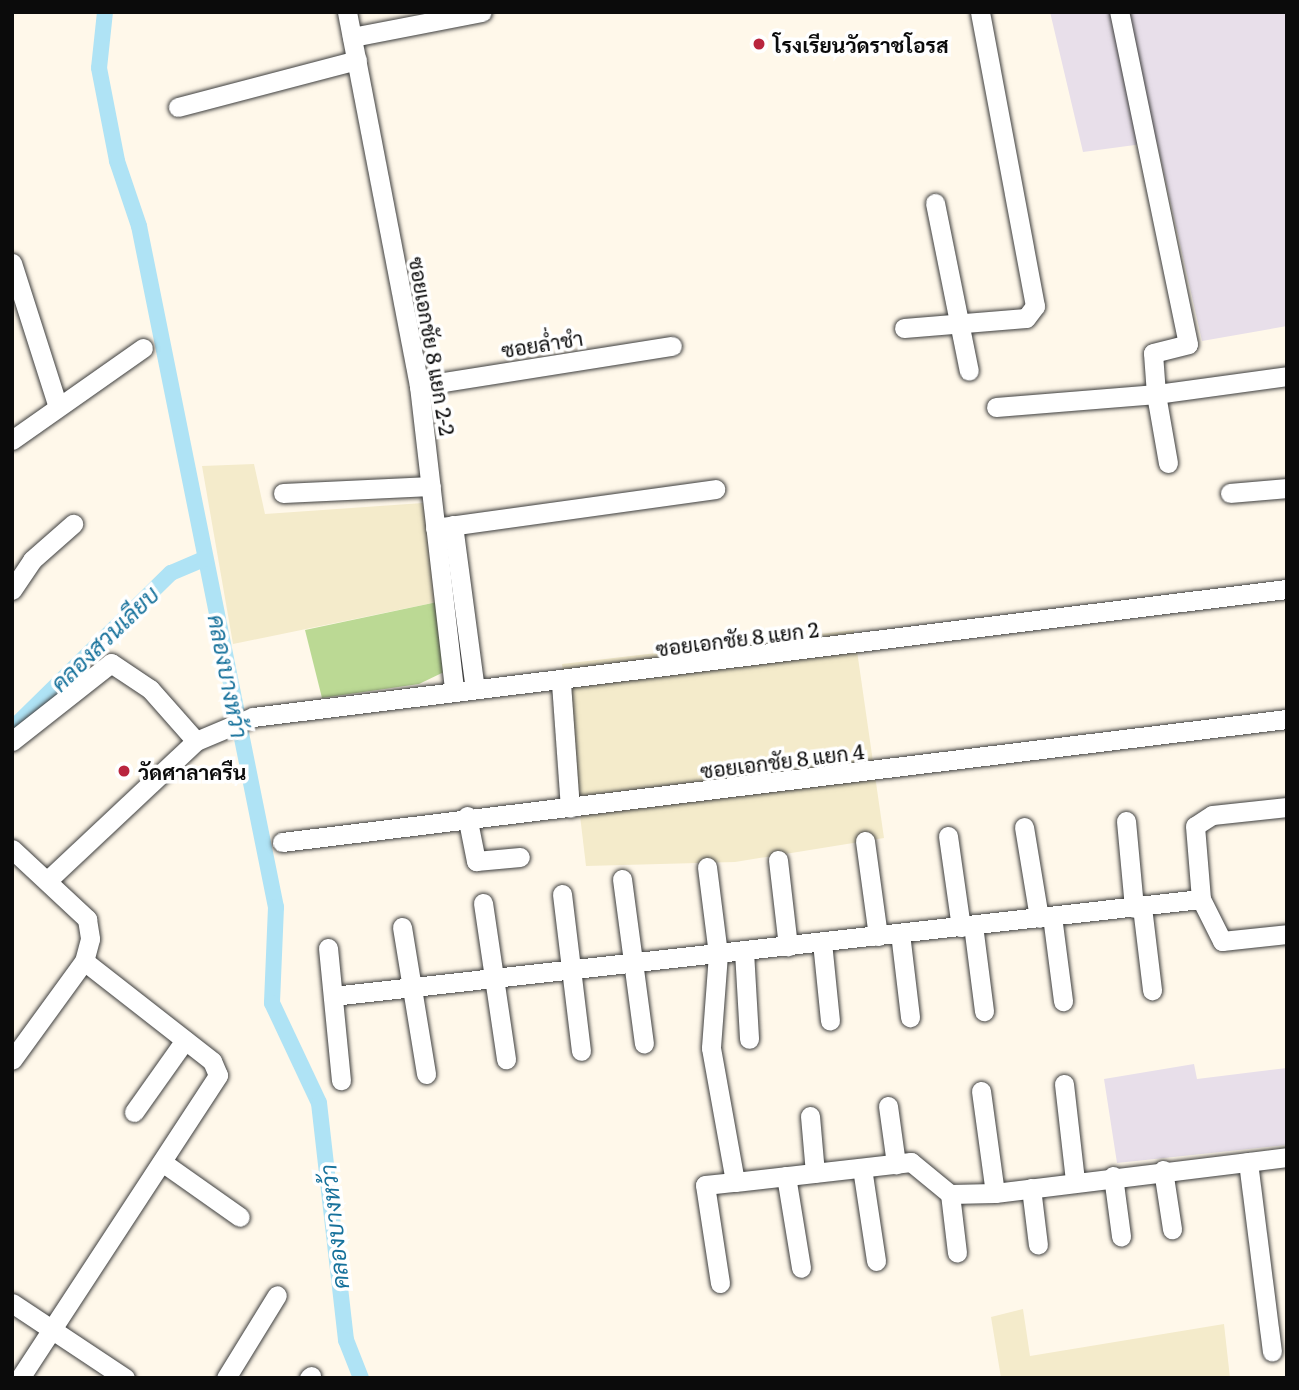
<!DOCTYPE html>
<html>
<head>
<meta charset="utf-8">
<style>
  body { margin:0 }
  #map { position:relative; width:1299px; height:1390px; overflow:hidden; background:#fff8ea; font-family:Literata,Sarabun,serif }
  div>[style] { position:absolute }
  .industrial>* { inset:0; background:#e8dfea }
  .farmland>* { inset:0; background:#f4ebcb }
  .forest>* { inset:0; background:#bbd994 }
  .canal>* { height:16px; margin:-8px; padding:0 8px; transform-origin:8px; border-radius:8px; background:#afe3f5 }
  .roads { filter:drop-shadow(0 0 2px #3e3e3e) drop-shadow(0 0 2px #3e3e3e) }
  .minor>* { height:19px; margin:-9.5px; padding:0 9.5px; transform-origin:9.5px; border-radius:9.5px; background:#fff }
  .dots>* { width:19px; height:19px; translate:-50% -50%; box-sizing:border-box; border:4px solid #fff; border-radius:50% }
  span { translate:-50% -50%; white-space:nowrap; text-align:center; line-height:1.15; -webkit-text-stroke:7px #fff; paint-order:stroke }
  .poi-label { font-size:21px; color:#0b0b0b; font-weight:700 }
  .left { translate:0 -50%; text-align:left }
  .street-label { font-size:21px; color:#0b0b0b }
  .water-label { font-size:23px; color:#16719b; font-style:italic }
  .frame { position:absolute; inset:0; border:14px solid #0b0b0b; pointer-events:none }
</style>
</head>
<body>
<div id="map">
  <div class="industrial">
    <div style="clip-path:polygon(1050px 12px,1287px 12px,1287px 326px,1202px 341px,1157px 142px,1083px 152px)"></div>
    <div style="clip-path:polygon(1194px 1064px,1197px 1079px,1287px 1068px,1287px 1145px,1117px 1163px,1104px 1079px)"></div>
  </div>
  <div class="farmland">
    <div style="clip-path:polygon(254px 464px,265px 514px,423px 503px,442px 601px,233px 644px,202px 466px)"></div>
    <div style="clip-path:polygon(854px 630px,884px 838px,735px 862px,586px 866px,562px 664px)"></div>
    <div style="clip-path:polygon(1023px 1309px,1030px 1356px,1224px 1324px,1230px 1378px,1001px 1378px,991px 1317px)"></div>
  </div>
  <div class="forest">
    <div style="clip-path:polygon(442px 601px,446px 671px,419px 684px,322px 698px,305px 630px)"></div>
  </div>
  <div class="canal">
    <div style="left:105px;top:12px;width:56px;rotate:96.1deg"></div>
    <div style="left:99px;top:68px;width:95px;rotate:79deg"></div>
    <div style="left:117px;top:161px;width:69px;rotate:71.3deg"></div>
    <div style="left:139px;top:226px;width:695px;rotate:78.63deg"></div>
    <div style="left:276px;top:907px;width:96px;rotate:92.4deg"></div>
    <div style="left:272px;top:1003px;width:110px;rotate:64.8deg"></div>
    <div style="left:319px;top:1103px;width:239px;rotate:83.5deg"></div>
    <div style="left:346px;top:1340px;width:41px;rotate:68.5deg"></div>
    <div style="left:12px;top:729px;width:223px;rotate:-44.5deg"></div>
    <div style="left:171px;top:573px;width:36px;rotate:-23deg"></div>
  </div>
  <div class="roads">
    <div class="minor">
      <div style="left:347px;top:12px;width:381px;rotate:79.1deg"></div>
      <div style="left:419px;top:386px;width:306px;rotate:83.4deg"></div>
      <div style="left:352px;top:37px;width:132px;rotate:-10.9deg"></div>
      <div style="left:178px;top:107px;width:185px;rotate:-14.7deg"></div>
      <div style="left:935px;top:203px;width:171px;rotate:78.6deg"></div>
      <div style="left:12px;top:263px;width:148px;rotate:72.3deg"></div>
      <div style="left:904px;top:328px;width:122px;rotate:-4.7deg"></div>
      <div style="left:1026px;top:318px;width:15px;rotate:-53deg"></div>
      <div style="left:1035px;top:306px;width:299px;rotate:-100.6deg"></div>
      <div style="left:419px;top:386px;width:256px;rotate:-9deg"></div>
      <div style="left:996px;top:407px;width:161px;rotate:-4.6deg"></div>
      <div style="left:1156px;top:394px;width:41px;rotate:-94.2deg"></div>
      <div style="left:1153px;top:353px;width:36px;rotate:-14deg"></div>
      <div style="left:1188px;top:344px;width:339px;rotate:-101.7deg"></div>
      <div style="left:12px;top:440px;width:160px;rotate:-35.1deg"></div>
      <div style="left:1168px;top:463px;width:70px;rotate:-99.9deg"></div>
      <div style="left:1156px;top:394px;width:132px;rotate:-7.8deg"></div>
      <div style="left:283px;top:493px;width:148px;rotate:-2.7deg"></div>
      <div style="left:1230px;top:493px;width:57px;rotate:-5deg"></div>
      <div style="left:453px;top:525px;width:165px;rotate:82.4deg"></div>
      <div style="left:435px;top:528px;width:283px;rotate:-7.9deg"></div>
      <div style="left:12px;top:590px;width:36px;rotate:-56deg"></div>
      <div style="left:32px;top:560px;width:55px;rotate:-41.3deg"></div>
      <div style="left:561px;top:683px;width:125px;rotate:85.9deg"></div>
      <div style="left:12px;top:741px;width:126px;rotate:-38.2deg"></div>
      <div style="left:111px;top:663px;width:47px;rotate:33.7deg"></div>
      <div style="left:150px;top:689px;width:69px;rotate:48.5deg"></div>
      <div style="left:1287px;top:807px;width:75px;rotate:173.9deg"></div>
      <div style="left:1212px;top:815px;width:20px;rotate:147deg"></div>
      <div style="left:1195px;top:826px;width:73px;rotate:85.3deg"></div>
      <div style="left:1201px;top:899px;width:47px;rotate:63.4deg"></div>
      <div style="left:1222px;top:941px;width:65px;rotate:-6.1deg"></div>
      <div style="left:467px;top:816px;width:46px;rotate:78.7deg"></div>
      <div style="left:476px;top:861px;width:44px;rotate:-5.2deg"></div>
      <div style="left:1126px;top:821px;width:87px;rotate:84.7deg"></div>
      <div style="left:1024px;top:827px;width:92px;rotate:80.6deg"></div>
      <div style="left:948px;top:836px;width:92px;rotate:81.9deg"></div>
      <div style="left:865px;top:841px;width:96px;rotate:82.2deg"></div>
      <div style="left:282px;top:842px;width:1012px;rotate:-6.98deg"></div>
      <div style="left:12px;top:849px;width:103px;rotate:43deg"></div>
      <div style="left:87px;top:919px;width:20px;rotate:81deg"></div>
      <div style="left:90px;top:939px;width:23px;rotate:105deg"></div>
      <div style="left:84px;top:961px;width:122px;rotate:126deg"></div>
      <div style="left:778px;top:860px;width:87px;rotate:83.4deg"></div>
      <div style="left:707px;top:867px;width:88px;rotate:82.8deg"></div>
      <div style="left:718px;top:954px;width:94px;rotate:94.3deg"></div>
      <div style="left:711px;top:1048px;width:136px;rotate:79.8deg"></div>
      <div style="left:735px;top:1182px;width:177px;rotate:-6.5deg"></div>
      <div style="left:911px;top:1162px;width:50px;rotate:39.4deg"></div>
      <div style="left:950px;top:1194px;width:45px;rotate:-1.3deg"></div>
      <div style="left:995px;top:1193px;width:294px;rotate:-7deg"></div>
      <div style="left:49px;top:879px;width:202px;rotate:-43.2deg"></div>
      <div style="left:196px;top:741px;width:62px;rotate:-22.8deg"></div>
      <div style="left:253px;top:717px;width:1042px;rotate:-7.06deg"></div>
      <div style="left:622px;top:879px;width:166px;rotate:82.4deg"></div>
      <div style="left:562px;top:894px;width:158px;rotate:83.1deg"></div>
      <div style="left:483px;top:903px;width:158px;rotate:81.6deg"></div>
      <div style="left:1142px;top:907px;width:84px;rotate:83.1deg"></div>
      <div style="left:1052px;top:916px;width:86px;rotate:82.6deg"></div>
      <div style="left:973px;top:925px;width:87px;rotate:82.7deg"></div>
      <div style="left:402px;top:927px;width:149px;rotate:80.7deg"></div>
      <div style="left:900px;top:933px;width:85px;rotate:83.2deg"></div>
      <div style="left:822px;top:942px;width:79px;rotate:84.2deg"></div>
      <div style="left:328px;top:948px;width:133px;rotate:84.4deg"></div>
      <div style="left:744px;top:951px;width:88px;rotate:86.7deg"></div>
      <div style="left:333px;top:996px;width:873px;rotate:-6.38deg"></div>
      <div style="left:1064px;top:1084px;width:98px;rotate:83.5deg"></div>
      <div style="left:981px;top:1091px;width:103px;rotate:82.2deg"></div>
      <div style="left:888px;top:1106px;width:59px;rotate:82.1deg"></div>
      <div style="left:134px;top:1112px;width:88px;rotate:-54.7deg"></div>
      <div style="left:810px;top:1116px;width:57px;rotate:85deg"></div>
      <div style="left:162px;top:1162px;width:95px;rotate:35.2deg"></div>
      <div style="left:1248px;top:1162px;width:191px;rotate:82.8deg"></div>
      <div style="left:862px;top:1168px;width:94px;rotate:81.4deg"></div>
      <div style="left:1163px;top:1170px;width:60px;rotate:81.3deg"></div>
      <div style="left:786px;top:1176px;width:93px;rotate:80.7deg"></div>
      <div style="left:1113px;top:1176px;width:61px;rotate:82.4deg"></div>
      <div style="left:1031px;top:1188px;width:57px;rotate:83deg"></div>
      <div style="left:950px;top:1194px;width:59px;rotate:83.2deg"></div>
      <div style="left:720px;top:1283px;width:99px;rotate:-98.7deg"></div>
      <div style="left:705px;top:1185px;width:30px;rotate:-6deg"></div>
      <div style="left:12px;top:1303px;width:136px;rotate:33.6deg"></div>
      <div style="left:20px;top:1378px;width:362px;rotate:-56.8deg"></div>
      <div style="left:218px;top:1075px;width:15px;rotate:-113deg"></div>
      <div style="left:212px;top:1061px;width:162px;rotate:-142deg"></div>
      <div style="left:226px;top:1378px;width:97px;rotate:-58.4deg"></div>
      <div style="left:309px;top:1378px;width:3px;rotate:-45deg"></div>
    </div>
  </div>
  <div class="dots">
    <div style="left:759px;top:44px;background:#b9253e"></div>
    <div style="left:124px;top:771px;background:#b9253e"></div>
  </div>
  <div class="poi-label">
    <span class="left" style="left:773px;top:44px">โรงเรียนวัดราชโอรส</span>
    <span class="left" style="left:138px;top:771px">วัดศาลาครืน</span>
  </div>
  <div class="street-label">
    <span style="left:542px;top:343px;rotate:-9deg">ซอยล่ำชำ</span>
    <span style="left:433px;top:346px;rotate:80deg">ซอยเอกชัย 8 แยก 2-2</span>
    <span style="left:737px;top:638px;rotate:-7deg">ซอยเอกชัย 8 แยก 2</span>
    <span style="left:782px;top:760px;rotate:-7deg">ซอยเอกชัย 8 แยก 4</span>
  </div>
  <div class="water-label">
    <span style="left:104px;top:638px;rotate:-44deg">คลองสวนเลียบ</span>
    <span style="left:229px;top:676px;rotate:79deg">คลองบางหว้า</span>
    <span style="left:333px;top:1227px;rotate:-96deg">คลองบางหว้า</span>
  </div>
  <div class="frame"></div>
</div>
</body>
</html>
